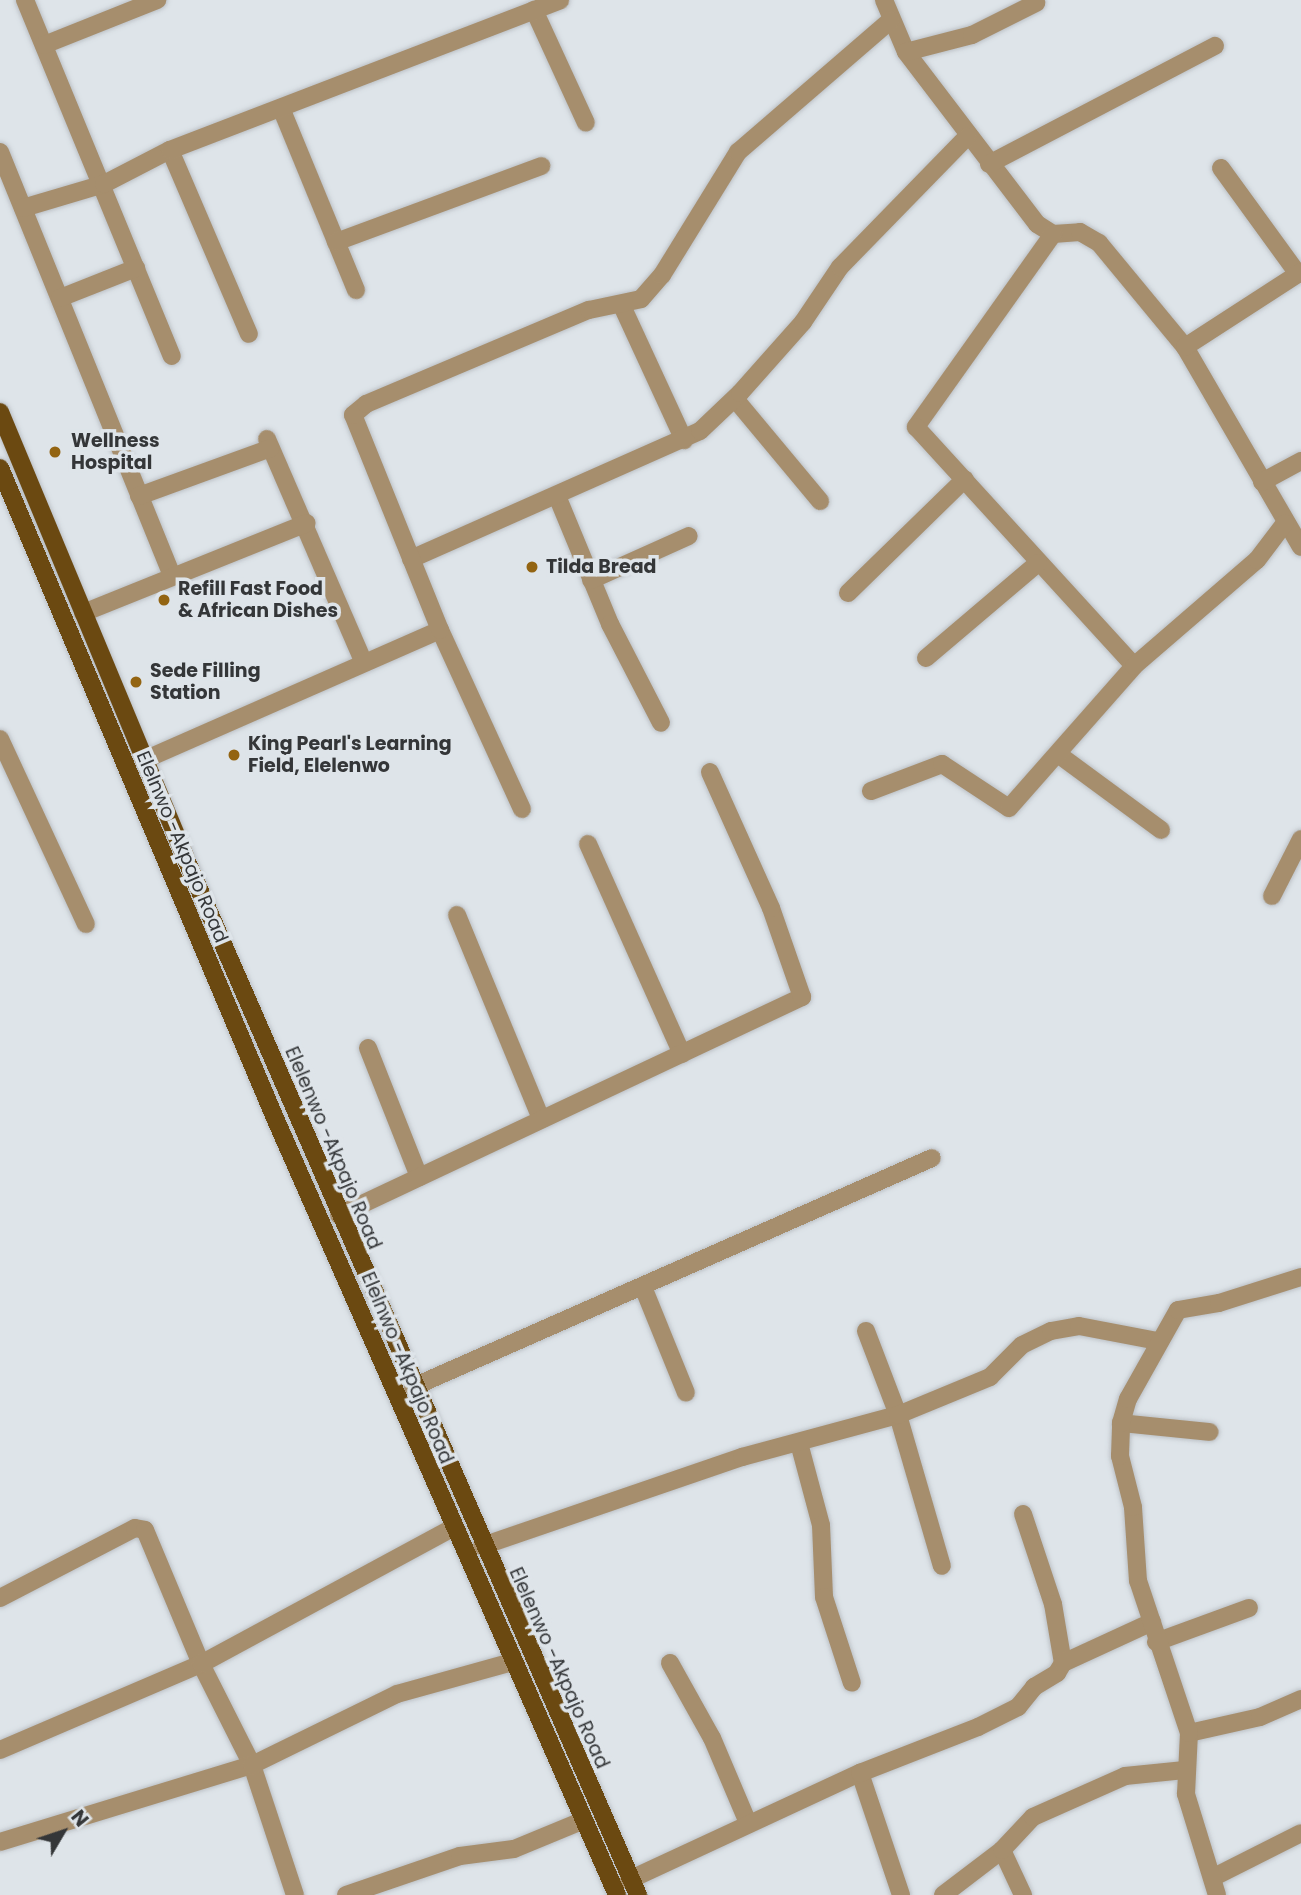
<!DOCTYPE html>
<html>
<head>
<meta charset="utf-8">
<style>
  body { margin:0 }
  #map { position:relative; width:1301px; height:1895px; overflow:hidden; background:#dee4e9; font-family:Poppins,sans-serif }
  div>[style] { position:absolute }
  .roads { filter:drop-shadow(0 0 2px #bcc1c6) drop-shadow(0 0 2px #bcc1c6) }
  .minor>* { height:18px; margin:-9px; padding:0 9px; transform-origin:9px; border-radius:9px; background:#a68e6d }
  .major>* { height:18px; margin:-9px; padding:0 9px; transform-origin:9px; border-radius:9px; background:#6b4911 }
  .dots>* { width:19px; height:19px; translate:-50% -50%; box-sizing:border-box; border:4px solid #dee4e9; border-radius:50% }
  span { translate:-50% -50%; white-space:nowrap; text-align:center; line-height:1.15; -webkit-text-stroke:7px #dee4e9; paint-order:stroke }
  .poi-label { font-size:19px; color:#343638; font-weight:700 }
  .left { translate:0 -50%; text-align:left }
  .street-label { font-size:19px; color:#343638 }
  .north { position:absolute; left:28px; top:1797px; width:70px; height:70px; -webkit-text-stroke:5px #dee4e9; paint-order:stroke; rotate:51deg; font-size:19px; font-weight:700; line-height:28px; text-align:center; color:#343638 }
  .north::after { content:''; display:block; margin:auto; width:24px; height:32px; background:#343638; clip-path:polygon(50% 0,100% 100%,50% 72%,0 100%) }
</style>
</head>
<body>
<div id="map">
  <div class="roads">
    <div class="minor">
      <div style="left:25px;top:0;width:385px;rotate:67.6deg"></div>
      <div style="left:884px;top:0;width:56px;rotate:67.1deg"></div>
      <div style="left:906px;top:52px;width:216px;rotate:52.7deg"></div>
      <div style="left:1037px;top:224px;width:19px;rotate:32deg"></div>
      <div style="left:1053px;top:234px;width:27px;rotate:-4deg"></div>
      <div style="left:1080px;top:232px;width:22px;rotate:30deg"></div>
      <div style="left:1099px;top:243px;width:135px;rotate:50.4deg"></div>
      <div style="left:1185px;top:347px;width:231px;rotate:59.9deg"></div>
      <div style="left:534px;top:10px;width:124px;rotate:65.3deg"></div>
      <div style="left:44px;top:45px;width:122px;rotate:-21.7deg"></div>
      <div style="left:906px;top:52px;width:68px;rotate:-14.4deg"></div>
      <div style="left:972px;top:35px;width:72px;rotate:-26.6deg"></div>
      <div style="left:281px;top:108px;width:197px;rotate:67.6deg"></div>
      <div style="left:170px;top:150px;width:200px;rotate:66.8deg"></div>
      <div style="left:0;top:152px;width:455px;rotate:67.9deg"></div>
      <div style="left:989px;top:164px;width:255px;rotate:-27.6deg"></div>
      <div style="left:1221px;top:168px;width:131px;rotate:54deg"></div>
      <div style="left:23px;top:208px;width:84px;rotate:-16.5deg"></div>
      <div style="left:104px;top:184px;width:74px;rotate:-27.3deg"></div>
      <div style="left:170px;top:150px;width:418px;rotate:-21deg"></div>
      <div style="left:1053px;top:234px;width:237px;rotate:125.4deg"></div>
      <div style="left:916px;top:427px;width:323px;rotate:47.6deg"></div>
      <div style="left:336px;top:242px;width:219px;rotate:-20.3deg"></div>
      <div style="left:60px;top:298px;width:82px;rotate:-21.5deg"></div>
      <div style="left:622px;top:306px;width:148px;rotate:65.2deg"></div>
      <div style="left:1185px;top:347px;width:138px;rotate:-32.9deg"></div>
      <div style="left:735px;top:399px;width:133px;rotate:50.2deg"></div>
      <div style="left:267px;top:439px;width:244px;rotate:66.6deg"></div>
      <div style="left:1262px;top:482px;width:44px;rotate:-28.3deg"></div>
      <div style="left:139px;top:496px;width:140px;rotate:-20deg"></div>
      <div style="left:557px;top:496px;width:139px;rotate:67.5deg"></div>
      <div style="left:610px;top:624px;width:111px;rotate:62.7deg"></div>
      <div style="left:411px;top:559px;width:316px;rotate:-23.9deg"></div>
      <div style="left:700px;top:431px;width:55px;rotate:-43.5deg"></div>
      <div style="left:740px;top:393px;width:95px;rotate:-48.4deg"></div>
      <div style="left:803px;top:322px;width:66px;rotate:-56.1deg"></div>
      <div style="left:840px;top:267px;width:182px;rotate:-45.7deg"></div>
      <div style="left:591px;top:580px;width:107px;rotate:-24.2deg"></div>
      <div style="left:848px;top:593px;width:163px;rotate:-44.3deg"></div>
      <div style="left:83px;top:613px;width:241px;rotate:-21.9deg"></div>
      <div style="left:926px;top:658px;width:147px;rotate:-40.3deg"></div>
      <div style="left:0;top:739px;width:204px;rotate:65.1deg"></div>
      <div style="left:1058px;top:754px;width:128px;rotate:36.4deg"></div>
      <div style="left:144px;top:760px;width:323px;rotate:-23.7deg"></div>
      <div style="left:871px;top:791px;width:76px;rotate:-20.8deg"></div>
      <div style="left:942px;top:764px;width:80px;rotate:33.3deg"></div>
      <div style="left:1009px;top:808px;width:189px;rotate:-48.6deg"></div>
      <div style="left:1134px;top:666px;width:162px;rotate:-40.8deg"></div>
      <div style="left:1257px;top:560px;width:46px;rotate:-52.9deg"></div>
      <div style="left:522px;top:809px;width:197px;rotate:-114.6deg"></div>
      <div style="left:440px;top:630px;width:232px;rotate:-112deg"></div>
      <div style="left:353px;top:415px;width:17px;rotate:-40deg"></div>
      <div style="left:366px;top:404px;width:242px;rotate:-22.9deg"></div>
      <div style="left:589px;top:310px;width:53px;rotate:-11.9deg"></div>
      <div style="left:641px;top:299px;width:32px;rotate:-49deg"></div>
      <div style="left:662px;top:275px;width:145px;rotate:-58.3deg"></div>
      <div style="left:738px;top:152px;width:202px;rotate:-40.8deg"></div>
      <div style="left:588px;top:844px;width:230px;rotate:65.9deg"></div>
      <div style="left:1272px;top:896px;width:64px;rotate:-63deg"></div>
      <div style="left:457px;top:915px;width:221px;rotate:67.6deg"></div>
      <div style="left:368px;top:1048px;width:139px;rotate:68.4deg"></div>
      <div style="left:339px;top:1215px;width:512px;rotate:-25.21deg"></div>
      <div style="left:802px;top:997px;width:94px;rotate:-109.2deg"></div>
      <div style="left:771px;top:908px;width:149px;rotate:-114.2deg"></div>
      <div style="left:643px;top:1287px;width:114px;rotate:67.9deg"></div>
      <div style="left:866px;top:1331px;width:90px;rotate:69.1deg"></div>
      <div style="left:898px;top:1415px;width:157px;rotate:73.8deg"></div>
      <div style="left:413px;top:1387px;width:567px;rotate:-23.81deg"></div>
      <div style="left:1121px;top:1423px;width:89px;rotate:5.8deg"></div>
      <div style="left:799px;top:1443px;width:85px;rotate:75deg"></div>
      <div style="left:821px;top:1525px;width:72px;rotate:87.6deg"></div>
      <div style="left:824px;top:1597px;width:90px;rotate:72deg"></div>
      <div style="left:1023px;top:1514px;width:95px;rotate:71.6deg"></div>
      <div style="left:1053px;top:1604px;width:60px;rotate:80.4deg"></div>
      <div style="left:482px;top:1546px;width:275px;rotate:-18.9deg"></div>
      <div style="left:742px;top:1457px;width:162px;rotate:-15.1deg"></div>
      <div style="left:898px;top:1415px;width:100px;rotate:-22.4deg"></div>
      <div style="left:990px;top:1377px;width:45px;rotate:-45deg"></div>
      <div style="left:1022px;top:1345px;width:32px;rotate:-26deg"></div>
      <div style="left:1051px;top:1331px;width:28px;rotate:-10deg"></div>
      <div style="left:1079px;top:1326px;width:80px;rotate:10.8deg"></div>
      <div style="left:0;top:1598px;width:152px;rotate:-27.4deg"></div>
      <div style="left:135px;top:1528px;width:10px;rotate:11deg"></div>
      <div style="left:145px;top:1530px;width:145px;rotate:67.3deg"></div>
      <div style="left:201px;top:1664px;width:113px;rotate:63.2deg"></div>
      <div style="left:252px;top:1765px;width:137px;rotate:71.7deg"></div>
      <div style="left:1156px;top:1642px;width:99px;rotate:-20.1deg"></div>
      <div style="left:670px;top:1663px;width:86px;rotate:60.8deg"></div>
      <div style="left:712px;top:1738px;width:92px;rotate:67deg"></div>
      <div style="left:1189px;top:1733px;width:73px;rotate:-12.7deg"></div>
      <div style="left:1260px;top:1717px;width:45px;rotate:-23.7deg"></div>
      <div style="left:0;top:1750px;width:219px;rotate:-23.2deg"></div>
      <div style="left:201px;top:1664px;width:286px;rotate:-28.4deg"></div>
      <div style="left:860px;top:1773px;width:129px;rotate:71.4deg"></div>
      <div style="left:0;top:1842px;width:264px;rotate:-17deg"></div>
      <div style="left:252px;top:1765px;width:161px;rotate:-26.1deg"></div>
      <div style="left:397px;top:1694px;width:119px;rotate:-15.5deg"></div>
      <div style="left:1002px;top:1850px;width:50px;rotate:65deg"></div>
      <div style="left:1214px;top:1877px;width:97px;rotate:-26.8deg"></div>
      <div style="left:629px;top:1880px;width:255px;rotate:-24.9deg"></div>
      <div style="left:860px;top:1773px;width:127px;rotate:-21.3deg"></div>
      <div style="left:978px;top:1727px;width:45px;rotate:-26.6deg"></div>
      <div style="left:1018px;top:1707px;width:26px;rotate:-51deg"></div>
      <div style="left:1034px;top:1687px;width:27px;rotate:-31deg"></div>
      <div style="left:1057px;top:1673px;width:12px;rotate:-59deg"></div>
      <div style="left:1063px;top:1663px;width:98px;rotate:-24.7deg"></div>
      <div style="left:346px;top:1895px;width:120px;rotate:-18.9deg"></div>
      <div style="left:460px;top:1856px;width:54px;rotate:-7.4deg"></div>
      <div style="left:514px;top:1849px;width:74px;rotate:-22.4deg"></div>
      <div style="left:943px;top:1895px;width:74px;rotate:-37.3deg"></div>
      <div style="left:1002px;top:1850px;width:45px;rotate:-46.8deg"></div>
      <div style="left:1033px;top:1817px;width:101px;rotate:-24deg"></div>
      <div style="left:1125px;top:1776px;width:60px;rotate:-5.7deg"></div>
      <div style="left:1217px;top:1895px;width:106px;rotate:-107.1deg"></div>
      <div style="left:1186px;top:1794px;width:61px;rotate:-87.2deg"></div>
      <div style="left:1189px;top:1733px;width:160px;rotate:-108.5deg"></div>
      <div style="left:1138px;top:1581px;width:74px;rotate:-93.9deg"></div>
      <div style="left:1133px;top:1507px;width:53px;rotate:-104.3deg"></div>
      <div style="left:1120px;top:1456px;width:33px;rotate:-88deg"></div>
      <div style="left:1121px;top:1423px;width:25px;rotate:-74deg"></div>
      <div style="left:1128px;top:1399px;width:102px;rotate:-60.7deg"></div>
      <div style="left:1178px;top:1310px;width:42px;rotate:-9.7deg"></div>
      <div style="left:1219px;top:1303px;width:86px;rotate:-17.6deg"></div>
    </div>
    <div class="major">
      <div style="left:0;top:412px;width:482px;rotate:67.4deg"></div>
      <div style="left:185px;top:857px;width:1133px;rotate:66.42deg"></div>
      <div style="left:0;top:468px;width:706px;rotate:67.07deg"></div>
      <div style="left:275px;top:1118px;width:849px;rotate:66.24deg"></div>
    </div>
  </div>
  <div class="dots">
    <div style="left:55px;top:452px;background:#936412"></div>
    <div style="left:532px;top:567px;background:#936412"></div>
    <div style="left:164px;top:600px;background:#936412"></div>
    <div style="left:136px;top:682px;background:#936412"></div>
    <div style="left:234px;top:755px;background:#936412"></div>
  </div>
  <div class="poi-label">
    <span class="left" style="left:71px;top:452px">Wellness<br>Hospital</span>
    <span class="left" style="left:546px;top:567px">Tilda Bread</span>
    <span class="left" style="left:178px;top:600px">Refill Fast Food<br>&amp; African Dishes</span>
    <span class="left" style="left:150px;top:682px">Sede Filling<br>Station</span>
    <span class="left" style="left:248px;top:755px">King Pearl's Learning<br>Field, Elelenwo</span>
  </div>
  <div class="street-label">
    <span style="left:182px;top:847px;rotate:67deg">Elelnwo -Akpajo Road</span>
    <span style="left:333px;top:1148px;rotate:67deg">Elelenwo -Akpajo Road</span>
    <span style="left:407px;top:1368px;rotate:67deg">Elelnwo -Akpajo Road</span>
    <span style="left:559px;top:1668px;rotate:66deg">Elelenwo -Akpajo Road</span>
  </div>
  <div class="north">N</div>
</div>
</body>
</html>
